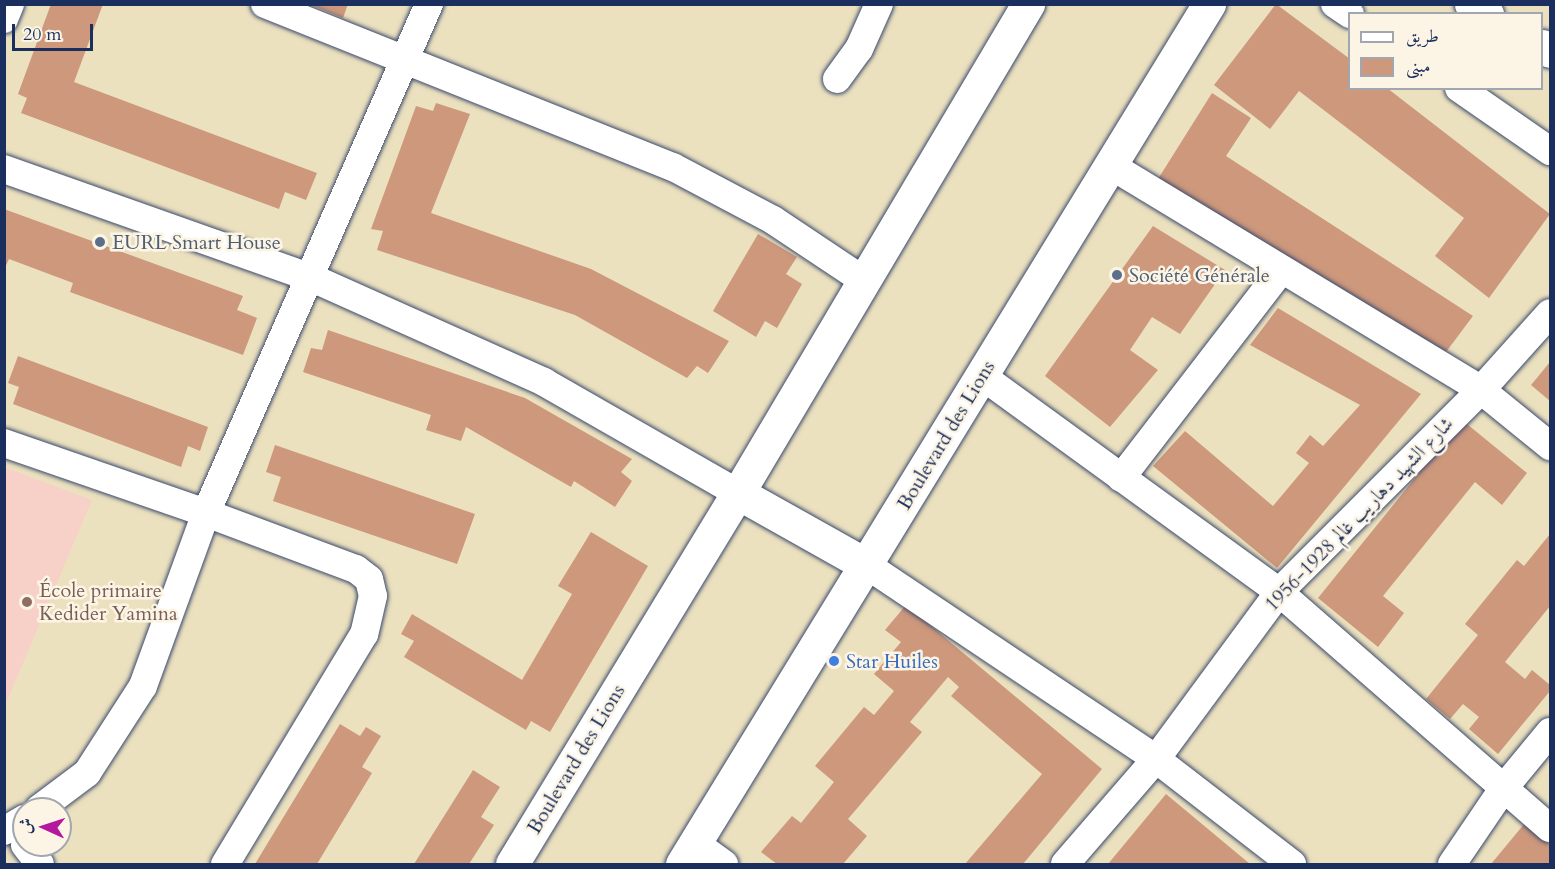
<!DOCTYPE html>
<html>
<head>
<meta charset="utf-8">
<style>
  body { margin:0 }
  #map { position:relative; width:1555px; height:869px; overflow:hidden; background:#ece1bf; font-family:Cardo,Amiri,serif }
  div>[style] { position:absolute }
  .built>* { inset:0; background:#f7d1c8 }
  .building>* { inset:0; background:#cd987c }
  .roads { filter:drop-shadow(0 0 2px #3a4a6d) drop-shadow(0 0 2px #3a4a6d) }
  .minor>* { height:28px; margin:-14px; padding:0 14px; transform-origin:14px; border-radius:14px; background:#fff }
  .major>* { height:33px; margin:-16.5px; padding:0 16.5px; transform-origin:16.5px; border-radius:16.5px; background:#fff }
  .highway>* { height:33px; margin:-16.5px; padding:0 16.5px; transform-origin:16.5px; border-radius:16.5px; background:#fff }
  .dots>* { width:16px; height:16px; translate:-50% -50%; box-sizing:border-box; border:3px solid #fcf5e5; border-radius:50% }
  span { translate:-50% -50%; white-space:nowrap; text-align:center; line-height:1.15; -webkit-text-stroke:5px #fcf5e5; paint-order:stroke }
  .service-label { font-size:20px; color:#4e5e75 }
  .left { translate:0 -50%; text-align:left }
  .street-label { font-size:20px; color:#1b2f5e }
  .education-label { font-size:20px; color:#785e54 }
  .shop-label { font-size:20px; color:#366cbe }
  .frame { position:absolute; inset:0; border:6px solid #1b2f5e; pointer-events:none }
  .legend { position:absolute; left:1348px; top:12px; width:195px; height:78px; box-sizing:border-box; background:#fcf5e5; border:2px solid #a2a6af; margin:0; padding:8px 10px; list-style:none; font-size:18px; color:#1b2f5e }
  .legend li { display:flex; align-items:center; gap:12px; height:30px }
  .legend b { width:30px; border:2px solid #a2a6af }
  .north { position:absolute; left:12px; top:797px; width:60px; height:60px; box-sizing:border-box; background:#fcf5e5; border:2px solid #a2a6af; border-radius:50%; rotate:273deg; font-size:16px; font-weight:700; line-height:24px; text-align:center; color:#1b2f5e }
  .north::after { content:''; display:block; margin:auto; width:21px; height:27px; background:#b5179e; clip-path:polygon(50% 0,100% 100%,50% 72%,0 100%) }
  .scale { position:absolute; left:12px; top:24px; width:81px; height:27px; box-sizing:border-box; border:3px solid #1b2f5e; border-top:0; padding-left:8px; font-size:18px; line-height:21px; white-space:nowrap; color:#1b2f5e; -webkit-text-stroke:4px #fcf5e5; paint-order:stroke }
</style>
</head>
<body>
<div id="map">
  <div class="built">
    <div style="clip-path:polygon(4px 467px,92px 500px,5px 706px,4px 706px)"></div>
  </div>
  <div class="building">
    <div style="clip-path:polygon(51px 4px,103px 4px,74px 82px,317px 173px,306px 200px,285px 192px,279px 209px,21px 113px,27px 98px,18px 94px)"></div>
    <div style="clip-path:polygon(309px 4px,348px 4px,343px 18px)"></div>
    <div style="clip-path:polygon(1276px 4px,1350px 59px,1350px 88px,1387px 88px,1550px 214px,1489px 298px,1435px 256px,1464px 218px,1299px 91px,1270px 129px,1214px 85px)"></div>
    <div style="clip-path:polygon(1212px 93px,1251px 118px,1226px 156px,1473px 316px,1446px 352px,1158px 179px)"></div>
    <div style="clip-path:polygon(436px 103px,470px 114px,431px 213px,591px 269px,729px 341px,708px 373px,697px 366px,687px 378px,575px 315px,377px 250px,383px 231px,371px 229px,416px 106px,433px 111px)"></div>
    <div style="clip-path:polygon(4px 209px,243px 296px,237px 310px,257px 318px,243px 355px,70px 292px,73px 283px,9px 259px,4px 270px)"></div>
    <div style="clip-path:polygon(1153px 226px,1225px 270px,1180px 334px,1152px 317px,1130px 350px,1158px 370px,1110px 427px,1045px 376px)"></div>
    <div style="clip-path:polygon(758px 234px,797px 257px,786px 274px,802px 284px,777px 328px,765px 321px,756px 337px,713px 311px)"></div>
    <div style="clip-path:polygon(1278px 308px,1421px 394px,1277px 568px,1153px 466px,1185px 431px,1273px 506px,1309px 463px,1296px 453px,1310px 435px,1323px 446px,1360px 405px,1250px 345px)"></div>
    <div style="clip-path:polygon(328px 330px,525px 398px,632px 459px,621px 472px,632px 481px,615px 507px,574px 481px,571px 487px,466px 427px,461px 441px,426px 430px,431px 415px,303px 372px,311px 348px,322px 350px)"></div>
    <div style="clip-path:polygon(18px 356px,208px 427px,200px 451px,188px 446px,181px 467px,13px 404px,19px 387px,8px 383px)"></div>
    <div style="clip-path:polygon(1550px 362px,1550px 401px,1531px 385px)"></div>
    <div style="clip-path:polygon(1462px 420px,1527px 473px,1502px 505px,1475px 482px,1383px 596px,1404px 613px,1378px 647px,1318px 598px)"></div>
    <div style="clip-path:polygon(275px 445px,475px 514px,457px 564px,273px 501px,281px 477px,266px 472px)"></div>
    <div style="clip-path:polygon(591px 532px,648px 566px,550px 732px,531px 721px,526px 730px,404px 657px,414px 641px,401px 634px,412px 614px,522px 680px,572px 594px,558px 586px)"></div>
    <div style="clip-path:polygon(1550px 534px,1550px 606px,1505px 662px,1525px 679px,1532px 670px,1550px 685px,1550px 691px,1498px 754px,1469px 729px,1479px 717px,1463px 704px,1450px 719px,1426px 699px,1478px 635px,1465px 624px,1517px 560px,1524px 566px)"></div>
    <div style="clip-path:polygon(906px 605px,1102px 769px,1023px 864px,965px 864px,1042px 774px,951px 696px,959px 687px,948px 677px,910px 722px,922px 732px,848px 819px,867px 836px,843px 864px,777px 864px,761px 852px,792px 816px,801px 823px,834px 782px,815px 766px,864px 707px,874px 715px,894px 691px,874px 674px,901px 642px,885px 630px)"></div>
    <div style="clip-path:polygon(340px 724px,360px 736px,366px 727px,381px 736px,362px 767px,372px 773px,317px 864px,255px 864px)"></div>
    <div style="clip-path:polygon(473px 770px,500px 787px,481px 817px,494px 825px,469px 864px,414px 864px)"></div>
    <div style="clip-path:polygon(1166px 794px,1250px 864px,1108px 864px)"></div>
    <div style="clip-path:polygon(1525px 823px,1550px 845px,1550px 864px,1491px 864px)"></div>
  </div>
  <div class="roads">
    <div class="minor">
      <div style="left:265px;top:4px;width:439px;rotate:21.8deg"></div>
      <div style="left:673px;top:167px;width:113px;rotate:27.9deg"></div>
      <div style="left:773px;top:220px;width:108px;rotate:33.7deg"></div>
      <div style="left:1335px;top:4px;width:18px;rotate:34deg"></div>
      <div style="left:4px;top:19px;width:16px;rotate:-68deg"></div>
      <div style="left:837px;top:79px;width:37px;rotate:-54deg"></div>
      <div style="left:859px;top:49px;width:49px;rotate:-66deg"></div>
      <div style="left:1459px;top:88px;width:111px;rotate:34.7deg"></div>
      <div style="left:1110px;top:165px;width:434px;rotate:31.2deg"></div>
      <div style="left:1481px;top:390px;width:89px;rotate:39.1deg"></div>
      <div style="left:4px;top:169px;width:327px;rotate:19.5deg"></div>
      <div style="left:312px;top:278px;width:254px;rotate:24.1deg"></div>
      <div style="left:544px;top:382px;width:224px;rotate:29.8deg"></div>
      <div style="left:982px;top:376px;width:367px;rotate:36deg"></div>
      <div style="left:1279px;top:592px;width:359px;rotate:41.1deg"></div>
      <div style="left:4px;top:443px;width:214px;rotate:19.1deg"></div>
      <div style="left:206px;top:513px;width:160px;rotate:20.5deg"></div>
      <div style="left:356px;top:569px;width:16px;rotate:38deg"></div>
      <div style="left:369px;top:579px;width:17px;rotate:77deg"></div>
      <div style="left:373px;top:596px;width:39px;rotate:103deg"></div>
      <div style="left:364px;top:634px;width:269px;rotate:121.1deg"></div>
      <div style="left:1121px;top:478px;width:262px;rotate:-52.4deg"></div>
      <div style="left:868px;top:566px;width:347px;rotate:33.8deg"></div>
      <div style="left:1156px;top:759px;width:172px;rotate:37.7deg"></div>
      <div style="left:39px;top:809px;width:60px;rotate:-36.9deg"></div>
      <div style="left:87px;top:773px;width:103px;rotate:-57.2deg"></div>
      <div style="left:143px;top:686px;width:184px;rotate:-70deg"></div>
      <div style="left:206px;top:513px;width:556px;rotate:-66.34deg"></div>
      <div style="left:4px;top:831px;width:23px;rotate:-31deg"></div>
      <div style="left:695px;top:843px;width:36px;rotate:36deg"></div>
      <div style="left:25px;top:845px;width:24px;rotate:52deg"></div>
      <div style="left:1065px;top:864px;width:139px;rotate:-49.1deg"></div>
      <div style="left:1156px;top:759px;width:207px;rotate:-53.6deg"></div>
      <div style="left:1279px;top:592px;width:286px;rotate:-45deg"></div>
      <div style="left:1481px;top:390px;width:103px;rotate:-48.1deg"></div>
      <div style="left:1452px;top:864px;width:91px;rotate:-55.8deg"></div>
      <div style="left:1503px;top:789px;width:74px;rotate:-50.5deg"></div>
    </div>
    <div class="major">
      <div style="left:738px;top:493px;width:149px;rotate:29.3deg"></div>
      <div style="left:512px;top:864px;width:434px;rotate:-58.7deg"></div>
      <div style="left:738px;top:493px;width:569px;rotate:-59.33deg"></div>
      <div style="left:682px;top:864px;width:1009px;rotate:-58.5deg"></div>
    </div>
    <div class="highway">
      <div style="left:1471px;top:4px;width:19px;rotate:32deg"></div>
      <div style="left:1542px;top:46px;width:9px;rotate:32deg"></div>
    </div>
  </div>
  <div class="dots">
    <div style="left:100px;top:242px;background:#5c6f8a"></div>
    <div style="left:1117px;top:275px;background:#5c6f8a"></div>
    <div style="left:27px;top:602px;background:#8d6e63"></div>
    <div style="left:834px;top:661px;background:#3f7fe0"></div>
  </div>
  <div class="service-label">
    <span class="left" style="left:112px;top:242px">EURL Smart House</span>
    <span class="left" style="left:1129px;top:275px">Société Générale</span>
  </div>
  <div class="street-label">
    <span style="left:946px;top:435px;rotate:-59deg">Boulevard des Lions</span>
    <span style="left:1359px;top:514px;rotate:-46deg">شارع الشهيد دهاريب غالم 1928-1956</span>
    <span style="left:576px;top:759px;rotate:-59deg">Boulevard des Lions</span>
  </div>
  <div class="education-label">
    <span class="left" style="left:39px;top:602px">École primaire<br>Kedider Yamina</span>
  </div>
  <div class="shop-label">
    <span class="left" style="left:846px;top:661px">Star Huiles</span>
  </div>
  <div class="frame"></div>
  <ul class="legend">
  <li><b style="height:8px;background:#fff"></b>طريق</li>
  <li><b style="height:16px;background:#cd987c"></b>مبنى</li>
  </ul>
  <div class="north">ش</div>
  <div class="scale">20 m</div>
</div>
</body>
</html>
